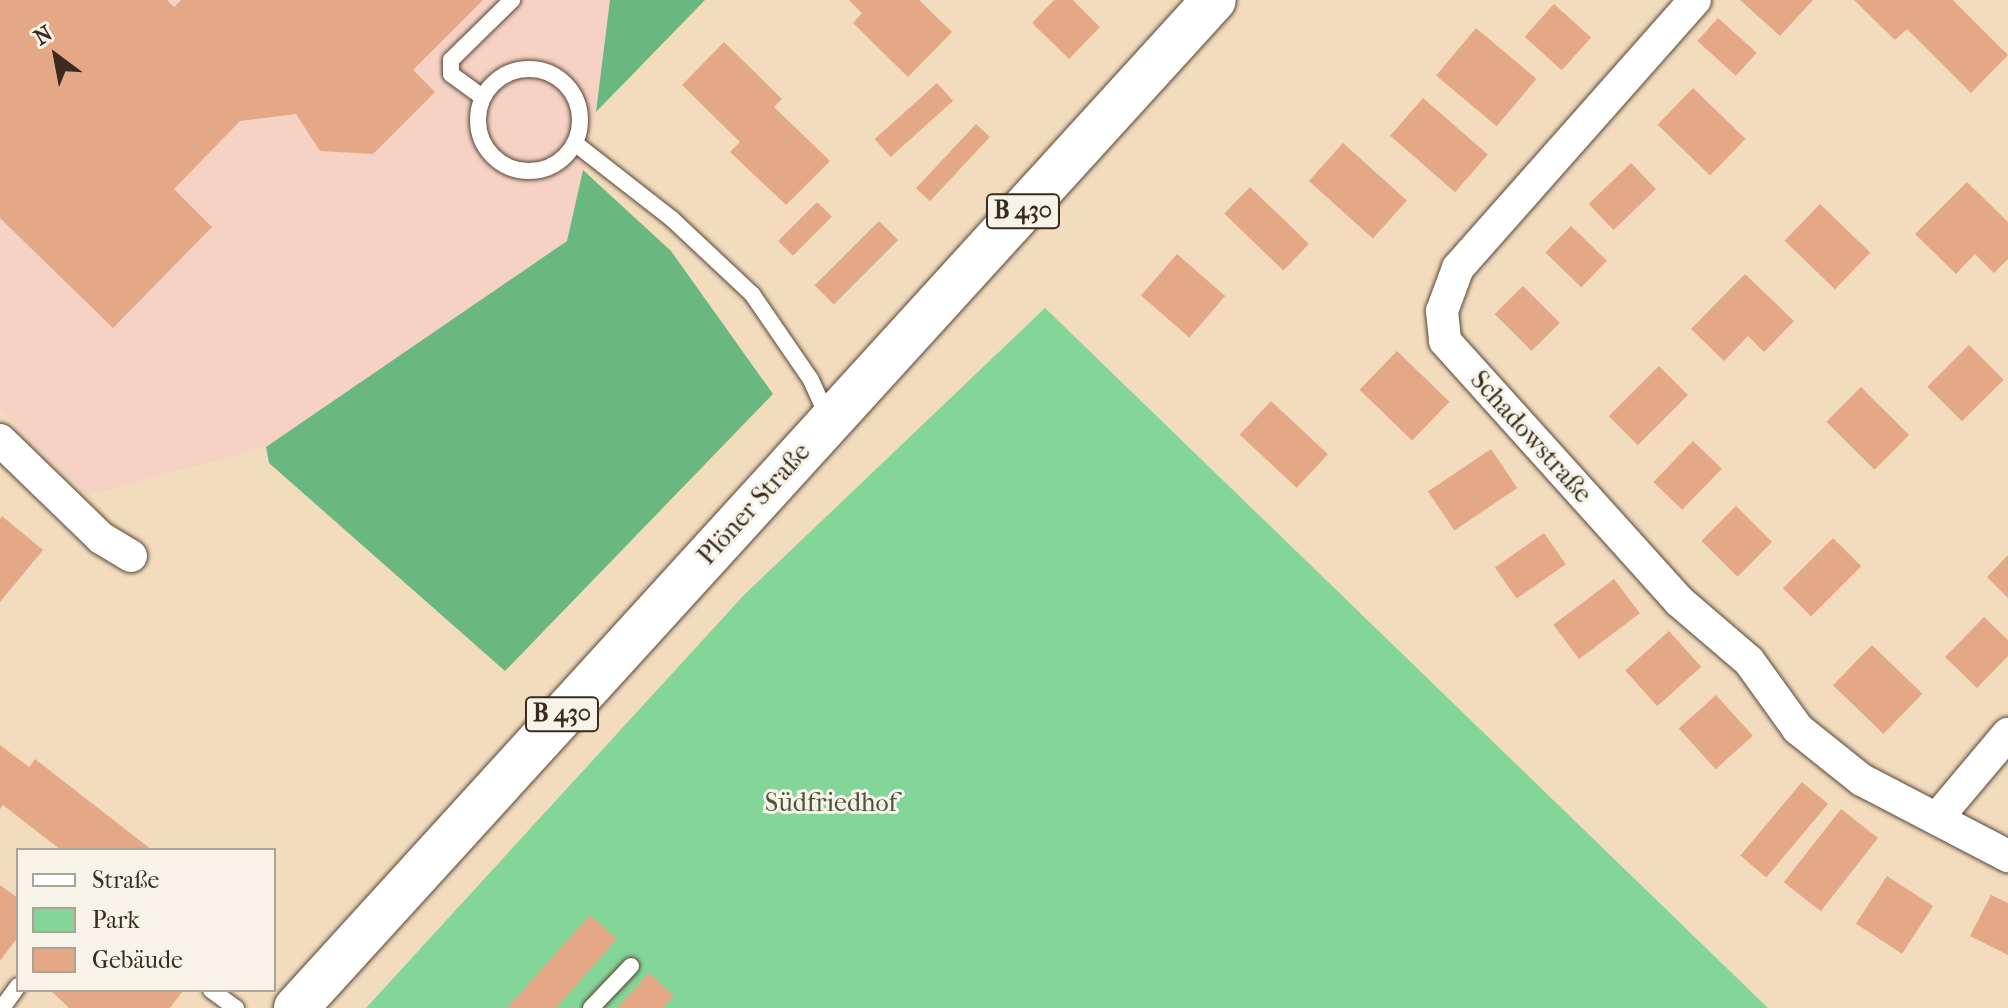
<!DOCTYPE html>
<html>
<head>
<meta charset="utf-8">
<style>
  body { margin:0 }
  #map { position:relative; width:2008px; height:1008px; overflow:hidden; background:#f3dcbe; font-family:"IM FELL French Canon",serif }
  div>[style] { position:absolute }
  .built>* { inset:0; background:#f6d2c4 }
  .green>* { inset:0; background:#83d698 }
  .forest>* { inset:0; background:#6ab780 }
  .building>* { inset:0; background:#e5a886; transform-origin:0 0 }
  .roads { filter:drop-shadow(0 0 2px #574536) drop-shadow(0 0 2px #574536) }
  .lane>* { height:16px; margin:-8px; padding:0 8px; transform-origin:8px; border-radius:8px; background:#fff }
  .lane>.ring { margin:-8px; padding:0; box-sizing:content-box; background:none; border:16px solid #fff; border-radius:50% }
  .street>* { height:32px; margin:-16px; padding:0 16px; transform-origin:16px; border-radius:16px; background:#fff }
  .primary>* { height:44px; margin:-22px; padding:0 22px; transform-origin:22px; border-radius:22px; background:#fff }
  span { translate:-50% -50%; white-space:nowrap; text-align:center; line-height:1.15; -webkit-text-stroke:6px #f7f3e8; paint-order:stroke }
  .shield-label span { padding:2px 6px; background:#f7f3e8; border:2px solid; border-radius:6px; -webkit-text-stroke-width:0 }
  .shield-label { font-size:24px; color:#3b2a1e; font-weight:700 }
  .street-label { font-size:26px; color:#3b2a1e }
  .park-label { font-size:26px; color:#4d553c }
  .legend { position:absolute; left:16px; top:848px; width:260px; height:144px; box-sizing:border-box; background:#f7f3e8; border:2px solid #aca397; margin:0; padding:10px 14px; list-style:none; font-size:24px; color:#3b2a1e }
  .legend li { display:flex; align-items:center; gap:16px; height:40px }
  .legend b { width:40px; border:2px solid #aca397 }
  .north { position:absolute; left:16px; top:16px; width:80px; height:80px; -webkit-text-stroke:6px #f7f3e8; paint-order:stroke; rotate:328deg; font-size:22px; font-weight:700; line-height:32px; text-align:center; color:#3b2a1e }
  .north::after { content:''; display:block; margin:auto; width:28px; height:36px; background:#3b2a1e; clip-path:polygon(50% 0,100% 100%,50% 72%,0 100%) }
</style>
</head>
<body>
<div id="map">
  <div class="built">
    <div style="clip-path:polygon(0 0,610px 0,596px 112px,567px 241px,266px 447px,88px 495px,0 409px)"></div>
  </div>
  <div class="green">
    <div style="clip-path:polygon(1045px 308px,1768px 1008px,366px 1008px,744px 595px)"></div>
  </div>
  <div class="forest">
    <div style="clip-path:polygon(610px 0,705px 0,596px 112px)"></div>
    <div style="clip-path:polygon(583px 170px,671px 251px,773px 394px,505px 671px,269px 463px,266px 447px,567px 241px)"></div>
  </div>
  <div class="building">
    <div style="clip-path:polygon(0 0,167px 0,174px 7px,181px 0,483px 0,413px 70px,435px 92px,373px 154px,320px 151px,296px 114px,240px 121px,174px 189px,212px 227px,113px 328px,0 218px)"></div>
    <div style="clip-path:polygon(849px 0,919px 0,952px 32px,908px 77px,853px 23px,862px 13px)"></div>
    <div style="clip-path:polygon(1054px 0,1073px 0,1100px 27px,1069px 59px,1032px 23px)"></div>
    <div style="clip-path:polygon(1740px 0,1813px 0,1780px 36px)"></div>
    <div style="clip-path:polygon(1854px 0,1953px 0,2008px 55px,1971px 93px,1907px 29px,1895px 40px)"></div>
    <div style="left:1554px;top:4px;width:50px;height:44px;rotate:42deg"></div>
    <div style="left:1718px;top:18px;width:52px;height:31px;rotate:42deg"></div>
    <div style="left:1476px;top:28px;width:79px;height:62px;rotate:40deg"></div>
    <div style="clip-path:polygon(724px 42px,782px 99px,774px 107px,830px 161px,786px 205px,730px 152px,740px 142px,682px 85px)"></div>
    <div style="left:937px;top:83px;width:24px;height:84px;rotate:48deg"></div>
    <div style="left:1693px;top:88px;width:73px;height:51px;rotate:44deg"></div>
    <div style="left:1423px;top:98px;width:86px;height:50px;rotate:41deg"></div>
    <div style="left:976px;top:124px;width:19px;height:88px;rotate:43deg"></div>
    <div style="left:1343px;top:143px;width:86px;height:51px;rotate:42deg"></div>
    <div style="left:1631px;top:163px;width:36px;height:59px;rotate:46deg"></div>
    <div style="clip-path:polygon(1967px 182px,2008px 222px,2008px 259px,1994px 273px,1975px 254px,1956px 274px,1915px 234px)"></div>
    <div style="left:1250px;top:187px;width:82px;height:37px;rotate:44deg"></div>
    <div style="left:817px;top:202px;width:21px;height:55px;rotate:45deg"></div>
    <div style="left:1820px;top:204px;width:70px;height:51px;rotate:44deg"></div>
    <div style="left:879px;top:221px;width:27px;height:91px;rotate:45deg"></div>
    <div style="left:1571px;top:226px;width:50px;height:37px;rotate:44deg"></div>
    <div style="left:1177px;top:254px;width:64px;height:55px;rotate:41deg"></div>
    <div style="clip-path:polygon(1745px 274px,1794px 321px,1764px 352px,1748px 336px,1724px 361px,1691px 329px)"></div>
    <div style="left:1523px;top:286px;width:52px;height:40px;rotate:45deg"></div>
    <div style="left:1969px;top:345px;width:49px;height:59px;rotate:45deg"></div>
    <div style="left:1397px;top:351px;width:73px;height:54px;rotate:44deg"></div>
    <div style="left:1659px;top:366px;width:41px;height:71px;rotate:45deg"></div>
    <div style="left:1861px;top:387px;width:68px;height:49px;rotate:45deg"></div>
    <div style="left:1271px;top:401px;width:78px;height:46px;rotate:43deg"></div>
    <div style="left:1693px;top:441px;width:40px;height:57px;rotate:44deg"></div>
    <div style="left:1491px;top:449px;width:47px;height:76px;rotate:56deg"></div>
    <div style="left:1736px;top:506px;width:51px;height:49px;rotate:45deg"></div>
    <div style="clip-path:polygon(2px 516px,43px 550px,0 602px,0 519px)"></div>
    <div style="left:1544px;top:533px;width:38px;height:60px;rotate:55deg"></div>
    <div style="left:1833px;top:538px;width:40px;height:71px;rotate:45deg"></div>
    <div style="clip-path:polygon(2008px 555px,2008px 598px,1987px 577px)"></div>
    <div style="left:1614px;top:579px;width:43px;height:76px;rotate:53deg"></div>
    <div style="clip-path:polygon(1984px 617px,2008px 640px,2008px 656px,1977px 688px,1945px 657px)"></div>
    <div style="left:1669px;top:631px;width:48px;height:59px;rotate:48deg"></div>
    <div style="left:1872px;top:645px;width:70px;height:56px;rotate:44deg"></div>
    <div style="left:1716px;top:695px;width:55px;height:50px;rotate:48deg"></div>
    <div style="clip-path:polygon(0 745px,29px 767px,35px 759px,152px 850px,61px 850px,3px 805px,0 809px)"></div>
    <div style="left:1802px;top:782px;width:34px;height:96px;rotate:40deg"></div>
    <div style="left:1841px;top:809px;width:47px;height:93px;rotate:38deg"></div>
    <div style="left:1887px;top:876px;width:55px;height:57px;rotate:33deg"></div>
    <div style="clip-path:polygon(0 885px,18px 898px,18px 937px,0 961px)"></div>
    <div style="clip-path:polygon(1991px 895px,2008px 903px,2008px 955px,1970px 936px)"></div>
    <div style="clip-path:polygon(590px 915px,617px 939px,556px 1008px,507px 1008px)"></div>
    <div style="clip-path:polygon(649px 973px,674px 996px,663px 1008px,617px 1008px)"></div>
    <div style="clip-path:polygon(50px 990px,178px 990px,182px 992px,170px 1008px,69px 1008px)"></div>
  </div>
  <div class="roads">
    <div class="lane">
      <div class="ring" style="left:478px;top:69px;width:86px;height:86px"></div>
      <div style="left:481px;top:96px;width:37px;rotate:-144deg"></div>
      <div style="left:451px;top:74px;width:14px;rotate:-90deg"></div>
      <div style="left:451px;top:60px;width:86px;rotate:-44.5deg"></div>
      <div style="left:576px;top:144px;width:122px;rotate:38deg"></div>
      <div style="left:672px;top:219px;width:110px;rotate:43.2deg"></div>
      <div style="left:752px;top:294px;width:104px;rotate:55.5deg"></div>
      <div style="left:811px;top:380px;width:44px;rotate:65.8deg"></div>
      <div style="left:211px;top:990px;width:31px;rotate:36deg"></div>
      <div style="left:2px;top:1008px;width:27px;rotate:-54deg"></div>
      <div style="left:591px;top:1008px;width:58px;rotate:-46.4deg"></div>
    </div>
    <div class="street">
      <div style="left:1695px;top:0;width:358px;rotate:131.5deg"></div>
      <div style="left:1458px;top:268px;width:46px;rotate:110.4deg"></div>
      <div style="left:1442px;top:311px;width:30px;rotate:84deg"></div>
      <div style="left:1445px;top:341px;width:350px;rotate:48deg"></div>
      <div style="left:1679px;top:601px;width:92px;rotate:40.6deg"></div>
      <div style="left:1749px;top:661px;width:84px;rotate:54.2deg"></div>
      <div style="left:1798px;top:729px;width:82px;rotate:38.6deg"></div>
      <div style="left:1862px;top:780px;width:165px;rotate:27.5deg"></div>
      <div style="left:0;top:440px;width:141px;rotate:44.1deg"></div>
      <div style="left:101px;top:538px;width:35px;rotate:31deg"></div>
      <div style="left:1938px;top:817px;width:109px;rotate:-49.9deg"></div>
    </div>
    <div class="primary">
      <div style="left:296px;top:1008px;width:1363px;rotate:-47.68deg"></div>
    </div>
  </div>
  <div class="shield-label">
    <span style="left:1023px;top:211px">B 430</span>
    <span style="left:562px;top:714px">B 430</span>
  </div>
  <div class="street-label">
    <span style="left:1531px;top:437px;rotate:48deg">Schadowstraße</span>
    <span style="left:754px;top:504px;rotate:-48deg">Plöner Straße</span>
  </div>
  <div class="park-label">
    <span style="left:831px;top:803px">Südfriedhof</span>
  </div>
  <ul class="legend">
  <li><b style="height:10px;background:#fff"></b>Straße</li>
  <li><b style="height:22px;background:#83d698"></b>Park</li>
  <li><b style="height:22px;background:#e5a886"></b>Gebäude</li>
  </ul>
  <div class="north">N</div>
</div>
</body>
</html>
